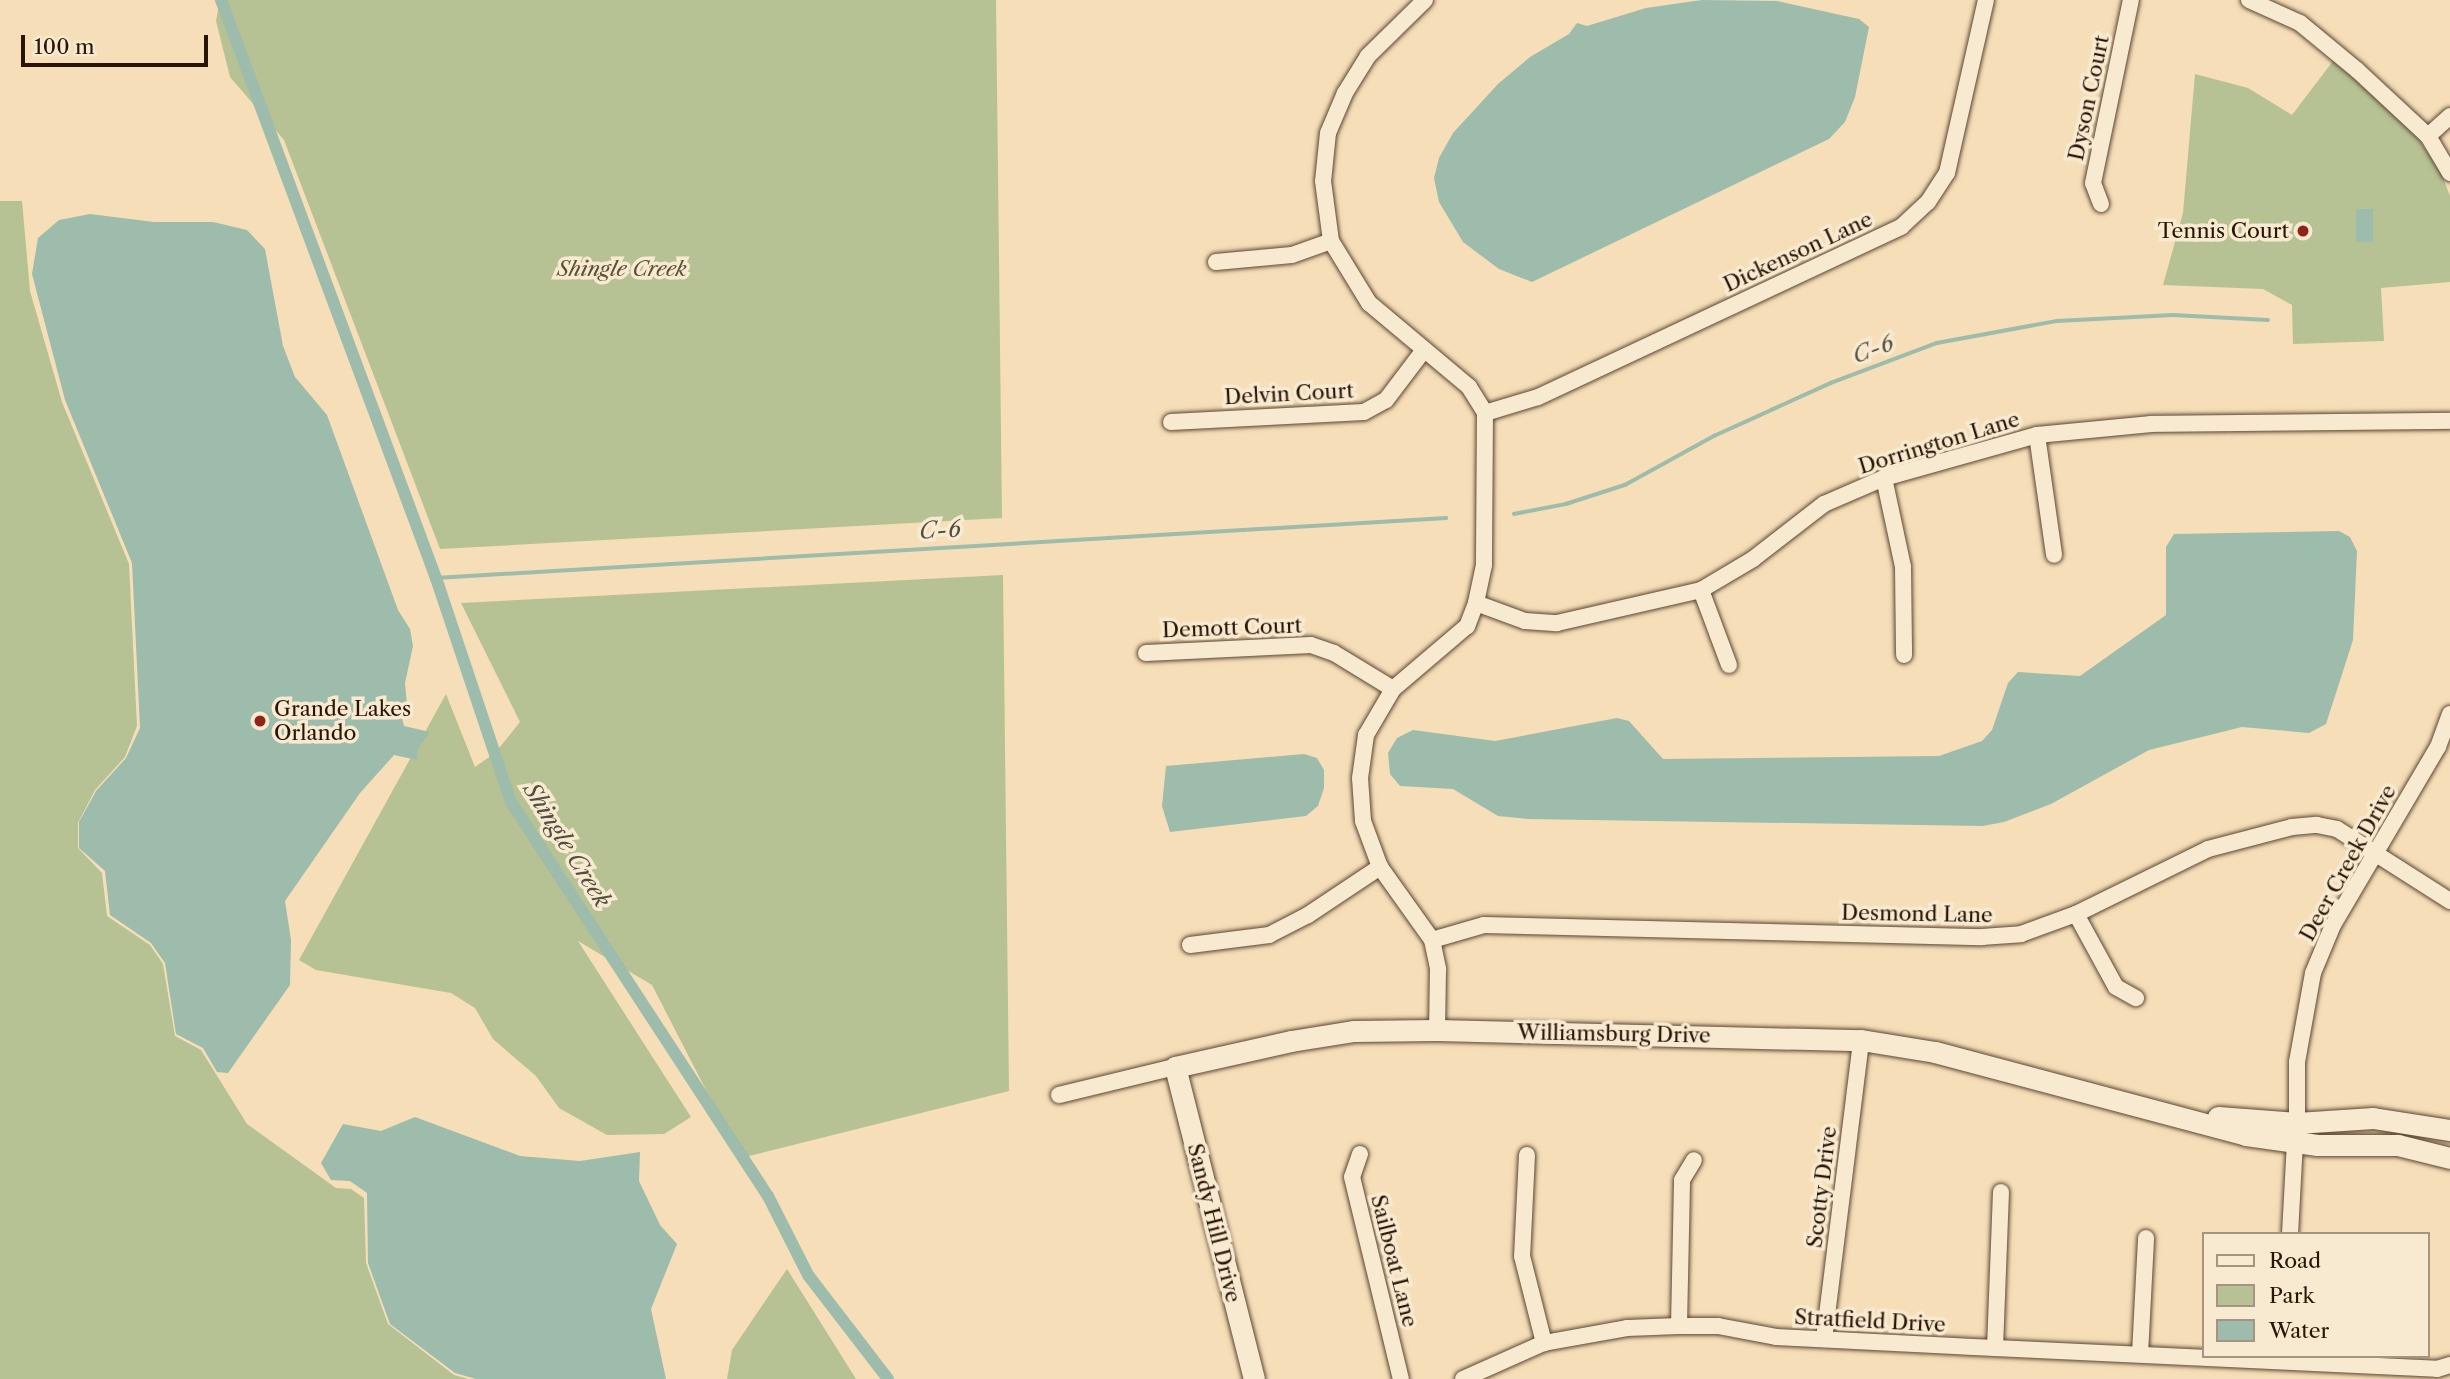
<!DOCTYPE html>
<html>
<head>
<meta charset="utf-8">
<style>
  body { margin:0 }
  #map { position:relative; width:2450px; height:1379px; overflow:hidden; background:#f5deb8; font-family:"Libre Caslon Text",serif }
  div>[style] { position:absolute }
  .green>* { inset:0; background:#b6c293 }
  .water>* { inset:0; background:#9dbcab; transform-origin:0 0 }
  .stream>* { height:3.5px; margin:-1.75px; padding:0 1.75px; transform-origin:1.75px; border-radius:1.75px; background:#9dbcab }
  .canal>* { height:12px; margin:-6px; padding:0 6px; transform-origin:6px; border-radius:6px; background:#9dbcab }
  .roads { filter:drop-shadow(0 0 2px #5c4632) drop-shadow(0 0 2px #5c4632) }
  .street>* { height:16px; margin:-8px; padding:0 8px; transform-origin:8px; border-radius:8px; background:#f8ead1 }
  .secondary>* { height:21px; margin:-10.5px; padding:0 10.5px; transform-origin:10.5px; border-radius:10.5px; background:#f8ead1 }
  .dots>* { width:19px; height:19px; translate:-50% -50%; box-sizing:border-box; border:4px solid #f8ead1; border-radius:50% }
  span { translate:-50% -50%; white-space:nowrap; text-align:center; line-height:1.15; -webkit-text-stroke:7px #f8ead1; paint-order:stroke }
  .street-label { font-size:21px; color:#291406 }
  .poi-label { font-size:21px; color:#291406 }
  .right { translate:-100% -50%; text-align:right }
  .left { translate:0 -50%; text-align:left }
  .park-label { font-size:21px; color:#5a5137; font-style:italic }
  .water-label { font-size:23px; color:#524f40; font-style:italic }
  .legend { position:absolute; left:2202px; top:1232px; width:228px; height:126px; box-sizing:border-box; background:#f8ead1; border:2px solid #a59480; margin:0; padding:9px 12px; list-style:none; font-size:21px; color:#291406 }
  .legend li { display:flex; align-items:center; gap:14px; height:35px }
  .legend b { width:35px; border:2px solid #a59480 }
  .scale { position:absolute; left:21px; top:35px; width:187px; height:32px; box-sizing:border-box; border:4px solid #291406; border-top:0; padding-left:9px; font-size:21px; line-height:24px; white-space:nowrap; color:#291406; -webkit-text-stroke:5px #f8ead1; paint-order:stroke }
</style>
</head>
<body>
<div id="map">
  <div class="green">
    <div style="clip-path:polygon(220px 0,996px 0,1002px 518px,440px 549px,284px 140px,230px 77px,216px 21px)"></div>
    <div style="clip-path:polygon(2333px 61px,2410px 126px,2441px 173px,2450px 196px,2450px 282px,2381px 288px,2384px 341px,2293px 344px,2292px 305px,2263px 289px,2163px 285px,2183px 213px,2195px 74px,2248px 88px,2292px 115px)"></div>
    <div style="clip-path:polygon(0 201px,22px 201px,30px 291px,62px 402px,129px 564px,137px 726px,125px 757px,95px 790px,78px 823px,78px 848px,102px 873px,107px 916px,150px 945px,163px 964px,175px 1036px,201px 1050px,247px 1124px,336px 1188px,351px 1189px,364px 1198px,366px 1263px,388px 1324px,454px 1375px,469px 1379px,0 1379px)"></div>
    <div style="clip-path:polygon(1003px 575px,1009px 1091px,741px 1158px,652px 985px,578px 941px,691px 1117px,664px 1134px,607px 1135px,559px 1108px,536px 1076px,493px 1039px,475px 1008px,451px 993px,316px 970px,299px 960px,446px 694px,475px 767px,495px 753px,520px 722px,461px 603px)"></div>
    <div style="clip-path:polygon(787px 1269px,856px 1379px,727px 1379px,732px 1350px)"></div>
  </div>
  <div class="water">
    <div style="clip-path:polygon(1702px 0,1777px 1px,1859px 19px,1869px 27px,1855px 97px,1845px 122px,1829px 139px,1532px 282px,1499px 269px,1463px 242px,1439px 202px,1434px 178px,1439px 158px,1453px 133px,1498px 84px,1530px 57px,1569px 34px,1577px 23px,1587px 26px,1646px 8px)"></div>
    <div style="left:2356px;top:209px;width:17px;height:33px"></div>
    <div style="clip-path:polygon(90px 214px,154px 222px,213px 222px,247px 230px,265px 249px,283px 346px,295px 377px,327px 415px,398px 610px,410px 629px,413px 646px,405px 683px,407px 705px,401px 714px,404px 726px,430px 732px,418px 749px,417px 760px,394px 755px,360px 793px,285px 901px,291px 940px,290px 985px,228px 1073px,217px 1072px,203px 1048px,176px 1034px,165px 963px,151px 943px,110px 915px,105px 871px,79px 848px,79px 822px,96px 791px,126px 758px,140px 728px,132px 563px,65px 400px,32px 274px,38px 238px,59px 220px)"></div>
    <div style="clip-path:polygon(2339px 531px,2350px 537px,2357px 551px,2353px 640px,2326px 724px,2309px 733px,2242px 727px,2149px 750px,2051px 804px,2004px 822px,1983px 826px,1528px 819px,1498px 816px,1453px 789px,1400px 786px,1390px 774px,1388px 753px,1397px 738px,1413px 730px,1495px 741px,1617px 718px,1629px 721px,1663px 759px,1939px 756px,1982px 741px,1992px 730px,2008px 683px,2018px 672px,2080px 676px,2166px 615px,2166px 547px,2174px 534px)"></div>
    <div style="clip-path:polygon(1304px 754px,1317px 758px,1324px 770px,1324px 788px,1318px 806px,1306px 816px,1170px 832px,1162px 806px,1166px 766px)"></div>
    <div style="clip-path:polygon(415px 1117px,520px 1156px,580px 1161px,640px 1152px,639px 1181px,660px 1225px,677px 1244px,651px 1309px,666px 1379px,476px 1379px,455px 1373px,390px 1324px,368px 1263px,367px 1193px,350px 1181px,331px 1180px,321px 1163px,343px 1124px,381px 1131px)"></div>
  </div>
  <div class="stream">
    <div style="left:1514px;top:514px;width:53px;rotate:-10.9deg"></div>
    <div style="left:1566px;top:504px;width:62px;rotate:-17.9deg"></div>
    <div style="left:1625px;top:485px;width:102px;rotate:-28.8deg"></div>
    <div style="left:1714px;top:436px;width:128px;rotate:-24.4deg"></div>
    <div style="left:1831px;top:383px;width:113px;rotate:-20.7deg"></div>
    <div style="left:1937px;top:343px;width:122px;rotate:-10.4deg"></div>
    <div style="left:2057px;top:321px;width:116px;rotate:-3deg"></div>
    <div style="left:2173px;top:315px;width:95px;rotate:3deg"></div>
    <div style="left:436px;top:578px;width:1012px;rotate:-3.4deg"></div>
  </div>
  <div class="canal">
    <div style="left:221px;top:0;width:617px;rotate:69.6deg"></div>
    <div style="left:436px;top:578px;width:236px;rotate:71.5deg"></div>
    <div style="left:511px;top:802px;width:470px;rotate:56.9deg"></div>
    <div style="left:768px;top:1196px;width:89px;rotate:63.1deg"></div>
    <div style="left:808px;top:1275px;width:131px;rotate:52.4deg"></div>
  </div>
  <div class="roads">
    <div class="street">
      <div style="left:1425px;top:0;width:80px;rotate:135.5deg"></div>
      <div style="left:1368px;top:56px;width:44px;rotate:121.9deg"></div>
      <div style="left:1345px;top:93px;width:43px;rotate:113deg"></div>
      <div style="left:1328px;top:133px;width:48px;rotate:95.9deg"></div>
      <div style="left:1323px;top:181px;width:61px;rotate:82.4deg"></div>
      <div style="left:1331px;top:241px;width:73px;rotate:58.5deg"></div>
      <div style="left:1369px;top:303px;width:131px;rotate:40deg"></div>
      <div style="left:1469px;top:387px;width:31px;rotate:58deg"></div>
      <div style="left:1485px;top:413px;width:152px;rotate:90.4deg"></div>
      <div style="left:1484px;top:565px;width:39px;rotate:102deg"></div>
      <div style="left:1476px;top:603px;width:25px;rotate:111deg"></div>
      <div style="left:1467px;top:626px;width:97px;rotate:139.6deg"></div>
      <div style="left:1393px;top:689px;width:53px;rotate:120.4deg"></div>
      <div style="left:1366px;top:735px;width:43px;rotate:97.9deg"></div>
      <div style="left:1360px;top:778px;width:43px;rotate:86deg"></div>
      <div style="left:1363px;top:821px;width:49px;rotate:69.7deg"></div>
      <div style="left:1380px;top:867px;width:90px;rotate:54.5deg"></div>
      <div style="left:1432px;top:940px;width:30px;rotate:78deg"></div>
      <div style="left:1438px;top:969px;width:61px;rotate:90.9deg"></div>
      <div style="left:2249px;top:0;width:56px;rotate:24.3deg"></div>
      <div style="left:2300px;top:23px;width:74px;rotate:39.5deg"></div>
      <div style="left:2357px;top:70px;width:97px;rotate:42.9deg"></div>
      <div style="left:2428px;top:136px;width:43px;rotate:59.3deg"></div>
      <div style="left:2428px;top:136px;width:30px;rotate:-42deg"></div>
      <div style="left:2101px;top:204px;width:22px;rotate:-111deg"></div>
      <div style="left:2093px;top:183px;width:187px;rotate:-78.3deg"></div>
      <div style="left:1216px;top:262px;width:76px;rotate:-5.3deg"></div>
      <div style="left:1292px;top:255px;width:41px;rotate:-19.7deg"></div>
      <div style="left:1485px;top:413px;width:55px;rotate:-16.8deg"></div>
      <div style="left:1538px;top:397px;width:401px;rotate:-25.1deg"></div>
      <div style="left:1901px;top:227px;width:37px;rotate:-43deg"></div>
      <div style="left:1928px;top:202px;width:35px;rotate:-57deg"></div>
      <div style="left:1947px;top:173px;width:177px;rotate:-77.3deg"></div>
      <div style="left:1171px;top:422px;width:193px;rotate:-3deg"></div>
      <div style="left:1364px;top:412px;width:25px;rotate:-29deg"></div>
      <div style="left:1386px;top:400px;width:63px;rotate:-52.8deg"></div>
      <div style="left:2037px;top:435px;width:121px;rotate:81.9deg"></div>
      <div style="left:1884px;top:478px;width:91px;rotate:77.9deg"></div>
      <div style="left:1903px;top:567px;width:88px;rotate:89.3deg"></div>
      <div style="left:1701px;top:590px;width:80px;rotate:69.5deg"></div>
      <div style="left:1476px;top:603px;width:52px;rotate:20.2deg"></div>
      <div style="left:1525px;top:621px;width:32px;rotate:4deg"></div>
      <div style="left:1557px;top:623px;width:148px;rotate:-12.9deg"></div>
      <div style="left:1701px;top:590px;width:61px;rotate:-30.8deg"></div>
      <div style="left:1753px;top:559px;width:90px;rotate:-37.8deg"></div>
      <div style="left:1824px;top:504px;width:65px;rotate:-23.4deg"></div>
      <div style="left:1884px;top:478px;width:159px;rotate:-15.7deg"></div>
      <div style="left:2037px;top:435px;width:115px;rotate:-5.5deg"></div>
      <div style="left:2151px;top:424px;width:299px;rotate:-0.6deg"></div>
      <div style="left:1146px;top:653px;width:165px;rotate:-2.8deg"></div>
      <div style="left:1311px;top:645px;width:24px;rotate:19deg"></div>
      <div style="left:1334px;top:653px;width:69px;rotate:31.4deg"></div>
      <div style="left:2076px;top:914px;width:83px;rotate:61.3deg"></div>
      <div style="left:2116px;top:987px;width:23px;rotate:29deg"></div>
      <div style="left:1432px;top:940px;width:54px;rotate:-16.1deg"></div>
      <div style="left:1484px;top:925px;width:498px;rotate:1.4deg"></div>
      <div style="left:1982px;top:937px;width:39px;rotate:-4deg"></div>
      <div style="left:2021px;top:934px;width:59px;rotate:-20deg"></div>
      <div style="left:2076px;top:914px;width:147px;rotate:-26.2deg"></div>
      <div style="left:2208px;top:849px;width:87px;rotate:-14.7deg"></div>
      <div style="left:2292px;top:827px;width:25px;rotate:-5deg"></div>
      <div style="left:2317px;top:825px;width:20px;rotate:11deg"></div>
      <div style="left:2337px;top:829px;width:134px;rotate:32.5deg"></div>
      <div style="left:1190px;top:945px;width:80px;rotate:-7.2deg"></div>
      <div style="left:1269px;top:935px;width:44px;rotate:-27.1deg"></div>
      <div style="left:1308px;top:915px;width:87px;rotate:-33.7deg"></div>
      <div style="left:1059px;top:1095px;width:119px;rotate:-13.6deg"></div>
      <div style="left:2297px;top:1123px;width:61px;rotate:-90deg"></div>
      <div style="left:2297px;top:1062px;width:90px;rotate:-79.8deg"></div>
      <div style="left:2313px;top:973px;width:52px;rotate:-67.4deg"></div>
      <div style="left:2333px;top:925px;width:207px;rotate:-59.5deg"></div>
      <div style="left:2438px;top:747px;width:35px;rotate:-70deg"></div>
      <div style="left:1360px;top:1154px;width:24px;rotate:109deg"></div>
      <div style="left:1352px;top:1177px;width:208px;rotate:76.4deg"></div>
      <div style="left:1527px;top:1155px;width:101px;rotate:92.8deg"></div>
      <div style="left:1522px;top:1256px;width:90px;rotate:75.8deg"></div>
      <div style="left:2290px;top:1234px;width:93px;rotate:-86.9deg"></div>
      <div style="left:1679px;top:1326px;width:146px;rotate:-88.8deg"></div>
      <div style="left:1682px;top:1180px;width:23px;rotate:-59deg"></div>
      <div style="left:1824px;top:1339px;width:301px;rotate:-82.9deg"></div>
      <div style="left:1995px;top:1348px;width:156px;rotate:-87.8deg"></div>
      <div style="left:2140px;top:1354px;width:116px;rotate:-87deg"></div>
      <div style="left:1463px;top:1379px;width:89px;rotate:-24deg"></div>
      <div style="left:1544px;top:1343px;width:84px;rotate:-10.2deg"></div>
      <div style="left:1627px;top:1328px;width:52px;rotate:-2.2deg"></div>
      <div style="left:1679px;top:1326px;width:39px"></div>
      <div style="left:1718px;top:1326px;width:59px;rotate:10.7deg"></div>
      <div style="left:1776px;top:1337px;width:219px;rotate:2.9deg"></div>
      <div style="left:1995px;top:1348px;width:442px;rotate:2.7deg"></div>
      <div style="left:2437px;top:1369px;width:14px;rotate:-17deg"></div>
    </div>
    <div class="secondary">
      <div style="left:2218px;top:1117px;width:79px;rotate:4.3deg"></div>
      <div style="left:2297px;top:1123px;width:76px;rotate:-3.8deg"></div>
      <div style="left:2373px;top:1118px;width:78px;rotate:8.9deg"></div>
      <div style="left:1254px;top:1379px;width:322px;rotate:-104.2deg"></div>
      <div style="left:1175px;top:1067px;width:119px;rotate:-12.6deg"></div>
      <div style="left:1291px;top:1041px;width:64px;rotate:-9deg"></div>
      <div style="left:1354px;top:1031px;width:83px;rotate:-0.7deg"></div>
      <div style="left:1437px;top:1030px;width:424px;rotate:1.4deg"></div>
      <div style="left:1861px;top:1040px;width:75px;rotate:9.2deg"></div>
      <div style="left:1935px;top:1052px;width:322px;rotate:14.9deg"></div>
      <div style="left:2246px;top:1135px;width:72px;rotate:8deg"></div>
      <div style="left:2317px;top:1145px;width:81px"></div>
      <div style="left:2398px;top:1145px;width:54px;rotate:14deg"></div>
    </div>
  </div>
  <div class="dots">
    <div style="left:2303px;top:231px;background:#8f2418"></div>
    <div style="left:260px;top:721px;background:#8f2418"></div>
  </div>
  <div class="street-label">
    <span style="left:2089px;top:98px;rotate:-78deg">Dyson Court</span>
    <span style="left:1798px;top:252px;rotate:-25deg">Dickenson Lane</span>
    <span style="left:1289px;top:394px;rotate:-3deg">Delvin Court</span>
    <span style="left:1939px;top:443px;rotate:-17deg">Dorrington Lane</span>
    <span style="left:1232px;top:628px;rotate:-2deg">Demott Court</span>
    <span style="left:2348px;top:863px;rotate:-61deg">Deer Creek Drive</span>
    <span style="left:1917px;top:914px;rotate:1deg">Desmond Lane</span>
    <span style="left:1614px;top:1034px;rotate:1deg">Williamsburg Drive</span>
    <span style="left:1822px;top:1187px;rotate:-83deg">Scotty Drive</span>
    <span style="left:1214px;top:1223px;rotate:76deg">Sandy Hill Drive</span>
    <span style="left:1394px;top:1261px;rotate:76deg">Sailboat Lane</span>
    <span style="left:1870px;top:1321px;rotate:3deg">Stratfield Drive</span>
  </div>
  <div class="poi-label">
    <span class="right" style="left:2289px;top:231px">Tennis Court</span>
    <span class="left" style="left:274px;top:721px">Grande Lakes<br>Orlando</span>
  </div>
  <div class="park-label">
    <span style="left:622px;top:269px">Shingle Creek</span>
  </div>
  <div class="water-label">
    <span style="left:1873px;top:349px;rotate:-20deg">C-6</span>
    <span style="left:940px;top:530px;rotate:-3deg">C-6</span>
    <span style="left:567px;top:845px;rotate:58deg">Shingle Creek</span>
  </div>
  <ul class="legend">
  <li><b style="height:9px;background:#f8ead1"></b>Road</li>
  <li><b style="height:19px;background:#b6c293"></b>Park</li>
  <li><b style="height:19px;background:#9dbcab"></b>Water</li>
  </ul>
  <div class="scale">100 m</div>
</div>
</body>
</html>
